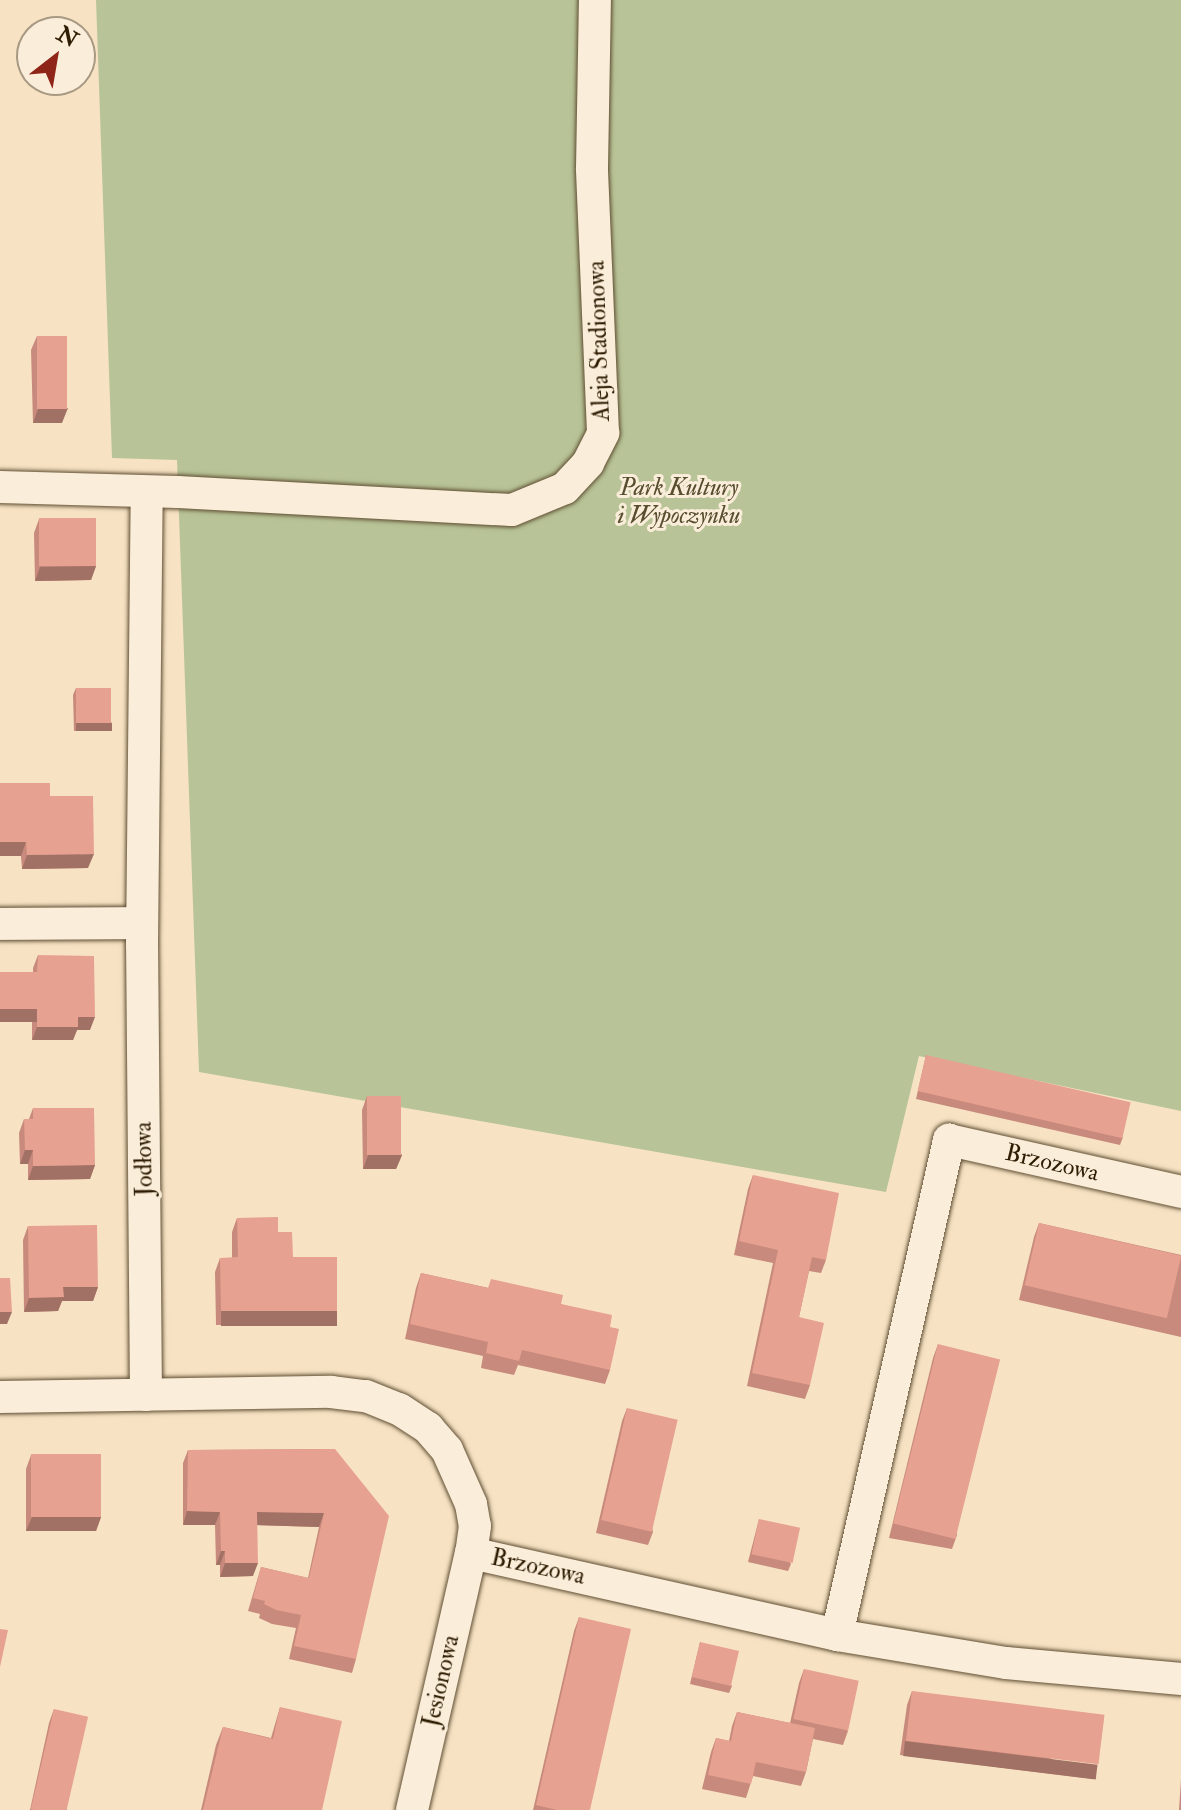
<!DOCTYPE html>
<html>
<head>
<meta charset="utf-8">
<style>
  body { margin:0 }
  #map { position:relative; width:1181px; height:1810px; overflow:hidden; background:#f7e3c4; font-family:"IM FELL Double Pica",serif }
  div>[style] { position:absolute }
  .green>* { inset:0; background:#b8c497 }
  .roads { filter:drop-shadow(0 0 2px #604e33) drop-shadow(0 0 2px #604e33) }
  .street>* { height:32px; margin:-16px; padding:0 16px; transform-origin:16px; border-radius:16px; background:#faedd9 }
  .wall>* { inset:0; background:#c78a7c }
  .shaded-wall>* { inset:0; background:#a27165; transform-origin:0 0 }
  .building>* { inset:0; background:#e7a190; transform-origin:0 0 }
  span { translate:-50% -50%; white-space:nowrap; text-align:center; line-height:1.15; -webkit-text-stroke:6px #faedd9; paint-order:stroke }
  .street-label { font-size:24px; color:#2e1c03 }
  .park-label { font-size:24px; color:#574e2f; font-style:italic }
  .north { position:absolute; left:16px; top:16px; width:80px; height:80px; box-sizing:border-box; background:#faedd9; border:2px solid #a89983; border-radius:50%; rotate:31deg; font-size:22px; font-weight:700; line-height:32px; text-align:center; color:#2e1c03 }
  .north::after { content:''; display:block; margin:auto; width:28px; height:36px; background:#8f2418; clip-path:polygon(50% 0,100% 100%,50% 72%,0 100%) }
</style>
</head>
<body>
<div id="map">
  <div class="green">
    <div style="clip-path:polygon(96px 0,1181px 0,1181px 1111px,919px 1056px,886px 1192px,199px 1072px,177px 460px,112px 458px)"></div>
  </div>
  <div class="roads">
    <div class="street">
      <div style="left:0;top:487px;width:178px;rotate:1.6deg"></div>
      <div style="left:178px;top:492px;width:334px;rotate:3.1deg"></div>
      <div style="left:512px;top:510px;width:57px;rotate:-22.5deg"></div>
      <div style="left:565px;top:488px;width:34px;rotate:-47deg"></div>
      <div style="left:588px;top:463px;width:34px;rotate:-63deg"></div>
      <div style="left:603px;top:433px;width:265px;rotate:-92.4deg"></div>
      <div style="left:592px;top:168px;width:168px;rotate:-89deg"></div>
      <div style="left:0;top:924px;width:142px;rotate:-0.4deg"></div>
      <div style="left:146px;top:1395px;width:450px;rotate:-90.5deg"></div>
      <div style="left:142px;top:945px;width:453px;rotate:-89.4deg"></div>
      <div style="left:0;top:1397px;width:331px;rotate:-0.9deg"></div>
      <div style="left:331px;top:1392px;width:35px;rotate:7deg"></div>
      <div style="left:366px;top:1396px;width:35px;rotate:22deg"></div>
      <div style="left:399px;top:1409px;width:35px;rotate:33deg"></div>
      <div style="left:428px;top:1428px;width:29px;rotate:49deg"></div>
      <div style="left:447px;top:1450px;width:59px;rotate:66deg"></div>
      <div style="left:471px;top:1504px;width:22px;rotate:80deg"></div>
      <div style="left:475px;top:1526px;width:27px;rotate:98deg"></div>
      <div style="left:471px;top:1553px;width:375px;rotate:12.6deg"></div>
      <div style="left:837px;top:1635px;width:171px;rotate:9.4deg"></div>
      <div style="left:1006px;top:1663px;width:176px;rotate:5.2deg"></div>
      <div style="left:837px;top:1635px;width:508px;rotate:-77.25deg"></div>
      <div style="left:949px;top:1140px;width:238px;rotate:12.6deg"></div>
      <div style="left:412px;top:1810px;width:264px;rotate:-77.1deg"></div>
    </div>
  </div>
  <div class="wall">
    <div style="clip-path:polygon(37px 336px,62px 423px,33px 423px,31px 350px)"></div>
    <div style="clip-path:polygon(39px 519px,96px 566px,91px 580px,35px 581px,34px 533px)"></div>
    <div style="clip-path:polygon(76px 688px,112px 723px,109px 731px,74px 731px,73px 695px)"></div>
    <div style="clip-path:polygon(50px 796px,88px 868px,22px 869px,21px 856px,0 856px)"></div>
    <div style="clip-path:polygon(38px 955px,90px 1030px,77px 1030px,73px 1040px,32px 1040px,32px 1022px,0 1022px,0 972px,33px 972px,33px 968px)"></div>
    <div style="clip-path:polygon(926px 1055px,1123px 1137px,1120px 1145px,916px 1099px)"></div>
    <div style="clip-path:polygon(367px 1096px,402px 1155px,396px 1169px,363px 1169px,362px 1110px)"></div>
    <div style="clip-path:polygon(33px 1108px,95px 1165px,90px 1179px,28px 1180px,28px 1164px,20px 1164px,19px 1133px,24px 1119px,29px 1119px)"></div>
    <div style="clip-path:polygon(753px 1175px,826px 1260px,821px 1273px,809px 1271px,799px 1317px,810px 1385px,805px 1399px,747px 1386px,773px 1263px,734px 1255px,748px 1189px)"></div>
    <div style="clip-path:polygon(237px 1218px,278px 1232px,293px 1257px,337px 1311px,332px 1325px,216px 1325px,215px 1272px,220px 1258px,232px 1258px,232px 1232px)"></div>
    <div style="clip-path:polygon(1039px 1223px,1181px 1255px,1181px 1337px,1019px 1300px,1034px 1237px)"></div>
    <div style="clip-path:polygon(28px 1226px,98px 1287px,93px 1301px,62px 1301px,58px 1311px,24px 1312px,23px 1240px)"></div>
    <div style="clip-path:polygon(421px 1273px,561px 1304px,610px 1327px,610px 1370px,605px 1384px,518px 1365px,514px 1375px,481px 1368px,483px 1356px,405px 1339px,416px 1288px)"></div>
    <div style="clip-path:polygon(938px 1344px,957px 1535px,952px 1549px,889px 1538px,933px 1358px)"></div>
    <div style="clip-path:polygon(627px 1408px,653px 1532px,648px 1545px,596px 1533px,622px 1421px)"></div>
    <div style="clip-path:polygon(335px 1449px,356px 1659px,352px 1673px,289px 1659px,296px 1628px,272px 1624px,259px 1618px,260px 1614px,248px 1611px,261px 1567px,308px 1578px,319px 1527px,257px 1525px,253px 1576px,220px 1577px,220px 1565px,216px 1565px,215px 1525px,183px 1525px,183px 1463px,188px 1450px)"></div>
    <div style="clip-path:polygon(31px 1455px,101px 1517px,96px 1531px,26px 1531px,26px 1469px)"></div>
    <div style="clip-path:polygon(759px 1519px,791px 1564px,788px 1571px,748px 1562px)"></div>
    <div style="clip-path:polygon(579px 1617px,590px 1810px,533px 1810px,574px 1631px)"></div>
    <div style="clip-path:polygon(700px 1642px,732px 1686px,729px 1693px,690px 1684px)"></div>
    <div style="clip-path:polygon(804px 1669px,848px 1731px,843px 1745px,813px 1739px,806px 1772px,801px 1786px,753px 1776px,746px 1798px,702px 1789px,711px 1752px,716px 1738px,729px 1741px,732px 1726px,737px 1712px,790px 1723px,799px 1683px)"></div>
    <div style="clip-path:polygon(912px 1691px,1093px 1779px,900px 1755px,907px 1705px)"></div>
    <div style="clip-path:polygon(280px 1707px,322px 1810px,201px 1810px,216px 1745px,223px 1727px,271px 1738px)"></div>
    <div style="clip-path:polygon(54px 1709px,67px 1810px,30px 1810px,49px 1723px)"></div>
    <div style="clip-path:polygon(1181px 1779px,1181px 1810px,1179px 1810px)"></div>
  </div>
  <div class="shaded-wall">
    <div style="clip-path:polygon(68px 408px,62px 423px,33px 423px,38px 409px)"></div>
    <div style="clip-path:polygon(96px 566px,91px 580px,35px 581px,40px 567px)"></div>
    <div style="left:76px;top:723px;width:36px;height:8px"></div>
    <div style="clip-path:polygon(0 842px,26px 842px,21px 856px,0 856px)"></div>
    <div style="clip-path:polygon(94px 854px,88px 868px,22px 869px,27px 855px)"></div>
    <div style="left:0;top:1009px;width:37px;height:13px"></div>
    <div style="clip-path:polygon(78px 1017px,95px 1017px,90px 1030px,77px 1030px,73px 1040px,32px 1040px,37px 1027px)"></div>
    <div style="clip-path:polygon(25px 1150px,33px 1150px,28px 1164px,20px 1164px)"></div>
    <div style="clip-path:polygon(368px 1155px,402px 1155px,396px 1169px,363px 1169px)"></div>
    <div style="clip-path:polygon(95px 1165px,90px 1179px,28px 1180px,33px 1166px)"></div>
    <div style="clip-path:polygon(63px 1287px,98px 1287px,93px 1301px,62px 1301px,58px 1311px,24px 1312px,29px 1298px)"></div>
    <div style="left:221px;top:1311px;width:116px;height:15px"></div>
    <div style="clip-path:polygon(0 1312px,12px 1312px,7px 1324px,0 1324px)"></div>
    <div style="clip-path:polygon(187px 1511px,220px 1512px,215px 1525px,183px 1525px)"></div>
    <div style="clip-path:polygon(257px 1512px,324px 1513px,319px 1527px,252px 1525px)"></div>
    <div style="clip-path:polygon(32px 1517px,101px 1517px,96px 1531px,26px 1531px)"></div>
    <div style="clip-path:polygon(221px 1551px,225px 1551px,220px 1565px,216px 1565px)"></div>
    <div style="clip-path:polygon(225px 1563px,258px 1563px,253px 1576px,220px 1577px)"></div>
    <div style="left:905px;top:1741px;width:194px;height:15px;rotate:7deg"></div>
  </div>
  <div class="building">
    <div style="left:37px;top:336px;width:30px;height:73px"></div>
    <div style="left:96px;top:518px;width:48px;height:57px;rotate:90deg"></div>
    <div style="left:76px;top:688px;width:35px;height:35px"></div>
    <div style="clip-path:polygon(0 783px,50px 783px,50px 796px,93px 796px,94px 854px,27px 855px,26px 842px,0 842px)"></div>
    <div style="clip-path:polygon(38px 955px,94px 956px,95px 1017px,78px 1017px,78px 1027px,37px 1027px,37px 1009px,0 1009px,0 972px,37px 972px)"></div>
    <div style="left:926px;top:1055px;width:210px;height:37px;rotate:13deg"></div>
    <div style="left:367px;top:1096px;width:34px;height:59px"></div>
    <div style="clip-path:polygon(33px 1108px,94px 1108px,95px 1165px,33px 1166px,33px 1150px,25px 1150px,24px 1119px,33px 1119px)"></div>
    <div style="clip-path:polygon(753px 1175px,839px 1193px,826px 1260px,812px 1257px,799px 1317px,824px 1323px,810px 1385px,752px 1373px,778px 1250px,739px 1241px)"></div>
    <div style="clip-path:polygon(278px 1217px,278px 1232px,292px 1232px,293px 1257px,337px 1257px,337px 1311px,221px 1311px,220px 1258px,238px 1257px,237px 1218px)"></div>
    <div style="left:1039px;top:1223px;width:146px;height:64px;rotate:13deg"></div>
    <div style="clip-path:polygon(97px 1225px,98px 1287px,63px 1287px,64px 1297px,29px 1298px,28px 1226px)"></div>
    <div style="clip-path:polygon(421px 1273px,488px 1288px,491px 1279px,563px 1295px,561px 1304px,612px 1315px,610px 1327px,619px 1329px,610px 1370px,522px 1350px,519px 1361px,486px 1353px,488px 1342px,410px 1324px)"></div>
    <div style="clip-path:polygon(0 1278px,10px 1278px,12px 1312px,0 1312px)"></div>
    <div style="left:938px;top:1344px;width:64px;height:185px;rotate:14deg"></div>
    <div style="left:627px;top:1408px;width:52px;height:115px;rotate:13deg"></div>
    <div style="clip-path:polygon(335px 1449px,389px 1516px,356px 1659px,294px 1646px,301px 1615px,276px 1610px,264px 1604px,265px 1601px,253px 1598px,261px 1567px,309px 1578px,324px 1513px,257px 1512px,258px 1563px,225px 1563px,225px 1551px,221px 1551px,220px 1512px,187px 1511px,188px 1450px)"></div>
    <div style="left:101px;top:1454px;width:63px;height:70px;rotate:90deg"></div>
    <div style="left:759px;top:1519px;width:42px;height:36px;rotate:12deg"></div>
    <div style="clip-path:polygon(579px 1617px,631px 1629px,590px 1810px,557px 1810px,536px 1805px)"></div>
    <div style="clip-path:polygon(0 1629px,8px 1630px,0 1667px)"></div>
    <div style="left:700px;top:1642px;width:40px;height:36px;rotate:13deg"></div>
    <div style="left:804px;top:1669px;width:56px;height:51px;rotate:12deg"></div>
    <div style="left:912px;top:1691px;width:194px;height:50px;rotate:7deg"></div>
    <div style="clip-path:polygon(280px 1707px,342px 1721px,322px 1810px,203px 1810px,223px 1727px,273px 1739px)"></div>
    <div style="left:54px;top:1709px;width:35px;height:103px;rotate:13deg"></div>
    <div style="clip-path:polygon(737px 1712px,815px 1728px,806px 1772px,756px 1762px,751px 1784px,708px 1775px,716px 1738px,731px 1741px)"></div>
  </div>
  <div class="street-label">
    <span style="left:599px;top:341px;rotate:-92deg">Aleja Stadionowa</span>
    <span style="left:144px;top:1159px;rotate:-91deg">Jodłowa</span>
    <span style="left:1052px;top:1163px;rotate:13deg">Brzozowa</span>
    <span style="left:538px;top:1567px;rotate:12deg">Brzozowa</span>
    <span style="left:441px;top:1681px;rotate:-77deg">Jesionowa</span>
  </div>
  <div class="park-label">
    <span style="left:679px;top:502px">Park Kultury<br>i Wypoczynku</span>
  </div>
  <div class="north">N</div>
</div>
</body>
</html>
